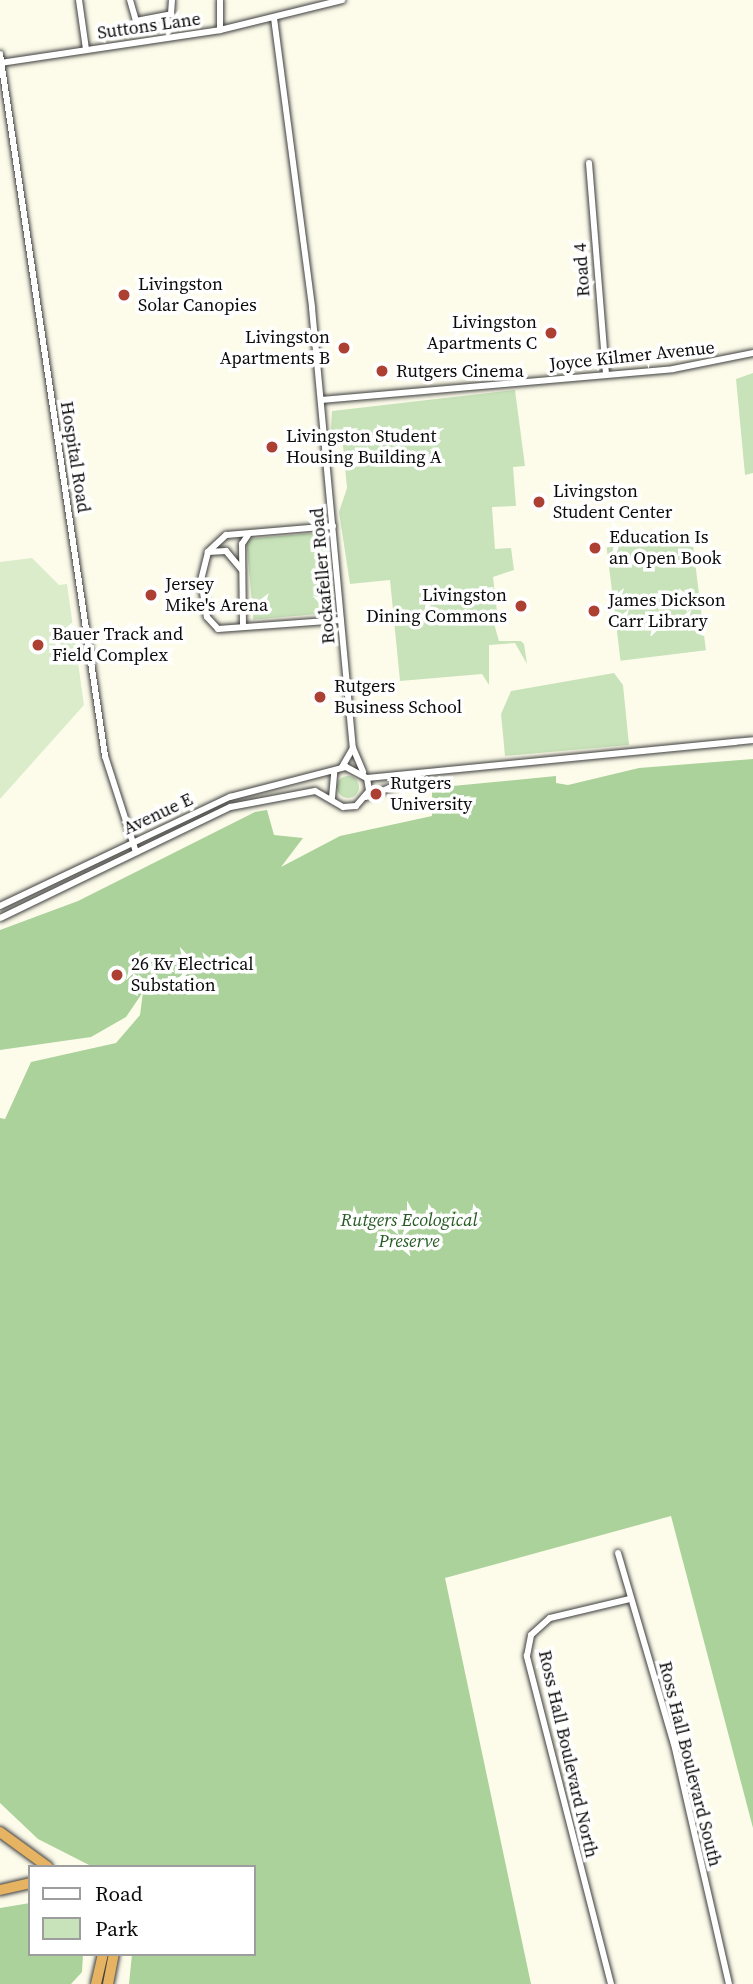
<!DOCTYPE html>
<html>
<head>
<meta charset="utf-8">
<style>
  body { margin:0 }
  #map { position:relative; width:753px; height:1984px; overflow:hidden; background:#fdfceb; font-family:"Source Serif 4",serif }
  div>[style] { position:absolute }
  .green>* { inset:0; background:#c8e3b9; transform-origin:0 0 }
  .round { border-radius:50% }
  .forest>* { inset:0; background:#aad29a }
  .pitch>* { inset:0; background:#daecca }
  .roads { filter:drop-shadow(0 0 2px #3e3e3e) drop-shadow(0 0 2px #3e3e3e) }
  .minor>* { height:6px; margin:-3px; padding:0 3px; transform-origin:3px; border-radius:3px; background:#fff }
  .highway>* { height:10px; margin:-5px; padding:0 5px; transform-origin:5px; border-radius:5px; background:#e5b361 }
  .dots>* { width:19px; height:19px; translate:-50% -50%; box-sizing:border-box; border:4px solid #fff; border-radius:50% }
  span { translate:-50% -50%; white-space:nowrap; text-align:center; line-height:1.15; -webkit-text-stroke:7px #fff; paint-order:stroke }
  .street-label { font-size:18px; color:#0b0b0b }
  .poi-label { font-size:18px; color:#0b0b0b }
  .left { translate:0 -50%; text-align:left }
  .right { translate:-100% -50%; text-align:right }
  .park-label { font-size:18px; color:#255b23; font-style:italic }
  .legend { position:absolute; left:28px; top:1865px; width:228px; height:91px; box-sizing:border-box; background:#fff; border:2px solid #9d9d9d; margin:0; padding:9px 12px; list-style:none; font-size:21px; color:#0b0b0b }
  .legend li { display:flex; align-items:center; gap:14px; height:35px }
  .legend b { width:35px; border:2px solid #9d9d9d }
</style>
</head>
<body>
<div id="map">
  <div class="green">
    <div style="clip-path:polygon(753px 373px,753px 473px,745px 475px,736px 379px)"></div>
    <div style="clip-path:polygon(515px 390px,525px 466px,513px 467px,516px 506px,492px 507px,495px 549px,511px 548px,514px 570px,493px 577px,497px 612px,491px 613px,499px 641px,521px 641px,524px 644px,527px 664px,515px 643px,489px 645px,489px 685px,482px 674px,400px 681px,390px 580px,350px 584px,339px 512px,347px 488px,343px 446px,331px 429px,332px 411px)"></div>
    <div style="left:326px;top:532px;width:81px;height:80px;rotate:85deg"></div>
    <div style="left:692px;top:537px;width:114px;height:86px;rotate:83deg"></div>
    <div style="clip-path:polygon(614px 673px,623px 685px,629px 745px,505px 756px,501px 714px,511px 691px)"></div>
    <div class="round" style="left:337px;top:776px;width:22px;height:22px"></div>
  </div>
  <div class="forest">
    <div style="clip-path:polygon(753px 759px,753px 1828px,671px 1516px,445px 1578px,531px 1984px,129px 1984px,132px 1954px,254px 1954px,254px 1867px,93px 1867px,38px 1839px,0 1803px,0 1118px,5px 1119px,31px 1062px,116px 1043px,140px 1015px,143px 992px,126px 1017px,91px 1037px,0 1050px,0 930px,78px 901px,255px 812px,267px 810px,274px 835px,303px 838px,281px 867px,340px 836px,432px 816px,432px 788px,556px 776px,556px 783px,568px 785px,639px 768px)"></div>
    <div style="clip-path:polygon(30px 1903px,30px 1954px,83px 1954px,82px 1972px,71px 1984px,0 1984px,0 1908px)"></div>
  </div>
  <div class="pitch">
    <div style="clip-path:polygon(32px 558px,59px 585px,67px 584px,84px 705px,0 799px,0 562px)"></div>
  </div>
  <div class="roads">
    <div class="minor">
      <div style="left:79px;top:0;width:49px;rotate:81.9deg"></div>
      <div style="left:130px;top:0;width:22px;rotate:74deg"></div>
      <div style="left:136px;top:21px;width:36px;rotate:-11deg"></div>
      <div style="left:171px;top:14px;width:14px;rotate:-86deg"></div>
      <div style="left:274px;top:18px;width:292px;rotate:82.5deg"></div>
      <div style="left:312px;top:308px;width:442px;rotate:84.7deg"></div>
      <div style="left:353px;top:748px;width:26px;rotate:67deg"></div>
      <div style="left:220px;top:30px;width:30px;rotate:-90deg"></div>
      <div style="left:0;top:54px;width:710px;rotate:81.49deg"></div>
      <div style="left:105px;top:756px;width:101px;rotate:72.1deg"></div>
      <div style="left:0;top:63px;width:222px;rotate:-8.5deg"></div>
      <div style="left:220px;top:30px;width:126px;rotate:-13.8deg"></div>
      <div style="left:589px;top:163px;width:212px;rotate:85.4deg"></div>
      <div style="left:321px;top:400px;width:353px;rotate:-5deg"></div>
      <div style="left:673px;top:369px;width:82px;rotate:-11.3deg"></div>
      <div style="left:333px;top:526px;width:107px;rotate:175.2deg"></div>
      <div style="left:226px;top:535px;width:25px;rotate:137deg"></div>
      <div style="left:208px;top:552px;width:29px;rotate:104deg"></div>
      <div style="left:201px;top:580px;width:37px;rotate:81deg"></div>
      <div style="left:207px;top:617px;width:16px;rotate:47deg"></div>
      <div style="left:218px;top:629px;width:123px;rotate:-4.2deg"></div>
      <div style="left:208px;top:552px;width:18px;rotate:-3deg"></div>
      <div style="left:226px;top:551px;width:25px;rotate:50deg"></div>
      <div style="left:243px;top:626px;width:82px;rotate:-90.7deg"></div>
      <div style="left:242px;top:544px;width:11px;rotate:-56deg"></div>
      <div style="left:342px;top:767px;width:22px;rotate:-60deg"></div>
      <div style="left:367px;top:778px;width:388px;rotate:-5.6deg"></div>
      <div style="left:366px;top:797px;width:56px;rotate:-21deg"></div>
      <div style="left:332px;top:798px;width:25px;rotate:-85deg"></div>
      <div style="left:0;top:906px;width:255px;rotate:-25.4deg"></div>
      <div style="left:230px;top:797px;width:120px;rotate:-14.5deg"></div>
      <div style="left:346px;top:767px;width:24px;rotate:28deg"></div>
      <div style="left:367px;top:778px;width:13px;rotate:81deg"></div>
      <div style="left:369px;top:791px;width:20px;rotate:131deg"></div>
      <div style="left:356px;top:806px;width:13px;rotate:176deg"></div>
      <div style="left:343px;top:807px;width:32px;rotate:-150deg"></div>
      <div style="left:315px;top:791px;width:86px;rotate:169.3deg"></div>
      <div style="left:230px;top:807px;width:255px;rotate:154.2deg"></div>
      <div style="left:618px;top:1553px;width:199px;rotate:73.7deg"></div>
      <div style="left:674px;top:1744px;width:246px;rotate:77.1deg"></div>
      <div style="left:611px;top:1984px;width:339px;rotate:-104.4deg"></div>
      <div style="left:527px;top:1656px;width:21px;rotate:-79deg"></div>
      <div style="left:531px;top:1635px;width:25px;rotate:-42deg"></div>
      <div style="left:550px;top:1618px;width:82px;rotate:-13.4deg"></div>
    </div>
    <div class="highway">
      <div style="left:0;top:1832px;width:59px;rotate:36.1deg"></div>
      <div style="left:0;top:1890px;width:31px;rotate:-13deg"></div>
      <div style="left:96px;top:1984px;width:31px;rotate:-77deg"></div>
      <div style="left:108px;top:1984px;width:31px;rotate:-79deg"></div>
    </div>
  </div>
  <div class="dots">
    <div style="left:124px;top:295px;background:#ac4032"></div>
    <div style="left:551px;top:333px;background:#ac4032"></div>
    <div style="left:344px;top:348px;background:#ac4032"></div>
    <div style="left:382px;top:371px;background:#ac4032"></div>
    <div style="left:272px;top:447px;background:#ac4032"></div>
    <div style="left:539px;top:502px;background:#ac4032"></div>
    <div style="left:595px;top:548px;background:#ac4032"></div>
    <div style="left:151px;top:595px;background:#ac4032"></div>
    <div style="left:521px;top:606px;background:#ac4032"></div>
    <div style="left:594px;top:611px;background:#ac4032"></div>
    <div style="left:38px;top:645px;background:#ac4032"></div>
    <div style="left:320px;top:697px;background:#ac4032"></div>
    <div style="left:376px;top:794px;background:#ac4032"></div>
    <div style="left:117px;top:975px;background:#ac4032"></div>
  </div>
  <div class="street-label">
    <span style="left:149px;top:26px;rotate:-8deg">Suttons Lane</span>
    <span style="left:582px;top:270px;rotate:-94deg">Road 4</span>
    <span style="left:632px;top:356px;rotate:-6deg">Joyce Kilmer Avenue</span>
    <span style="left:75px;top:457px;rotate:81deg">Hospital Road</span>
    <span style="left:323px;top:576px;rotate:-95deg">Rockafeller Road</span>
    <span style="left:158px;top:814px;rotate:-25deg">Avenue E</span>
    <span style="left:568px;top:1754px;rotate:77deg">Ross Hall Boulevard North</span>
    <span style="left:690px;top:1764px;rotate:76deg">Ross Hall Boulevard South</span>
  </div>
  <div class="poi-label">
    <span class="left" style="left:138px;top:295px">Livingston<br>Solar Canopies</span>
    <span class="right" style="left:537px;top:333px">Livingston<br>Apartments C</span>
    <span class="right" style="left:330px;top:348px">Livingston<br>Apartments B</span>
    <span class="left" style="left:396px;top:371px">Rutgers Cinema</span>
    <span class="left" style="left:286px;top:447px">Livingston Student<br>Housing Building A</span>
    <span class="left" style="left:553px;top:502px">Livingston<br>Student Center</span>
    <span class="left" style="left:609px;top:548px">Education Is<br>an Open Book</span>
    <span class="left" style="left:165px;top:595px">Jersey<br>Mike's Arena</span>
    <span class="right" style="left:507px;top:606px">Livingston<br>Dining Commons</span>
    <span class="left" style="left:608px;top:611px">James Dickson<br>Carr Library</span>
    <span class="left" style="left:52px;top:645px">Bauer Track and<br>Field Complex</span>
    <span class="left" style="left:334px;top:697px">Rutgers<br>Business School</span>
    <span class="left" style="left:390px;top:794px">Rutgers<br>University</span>
    <span class="left" style="left:131px;top:975px">26 Kv Electrical<br>Substation</span>
  </div>
  <div class="park-label">
    <span style="left:409px;top:1231px">Rutgers Ecological<br>Preserve</span>
  </div>
  <ul class="legend">
  <li><b style="height:9px;background:#fff"></b>Road</li>
  <li><b style="height:19px;background:#c8e3b9"></b>Park</li>
  </ul>
</div>
</body>
</html>
